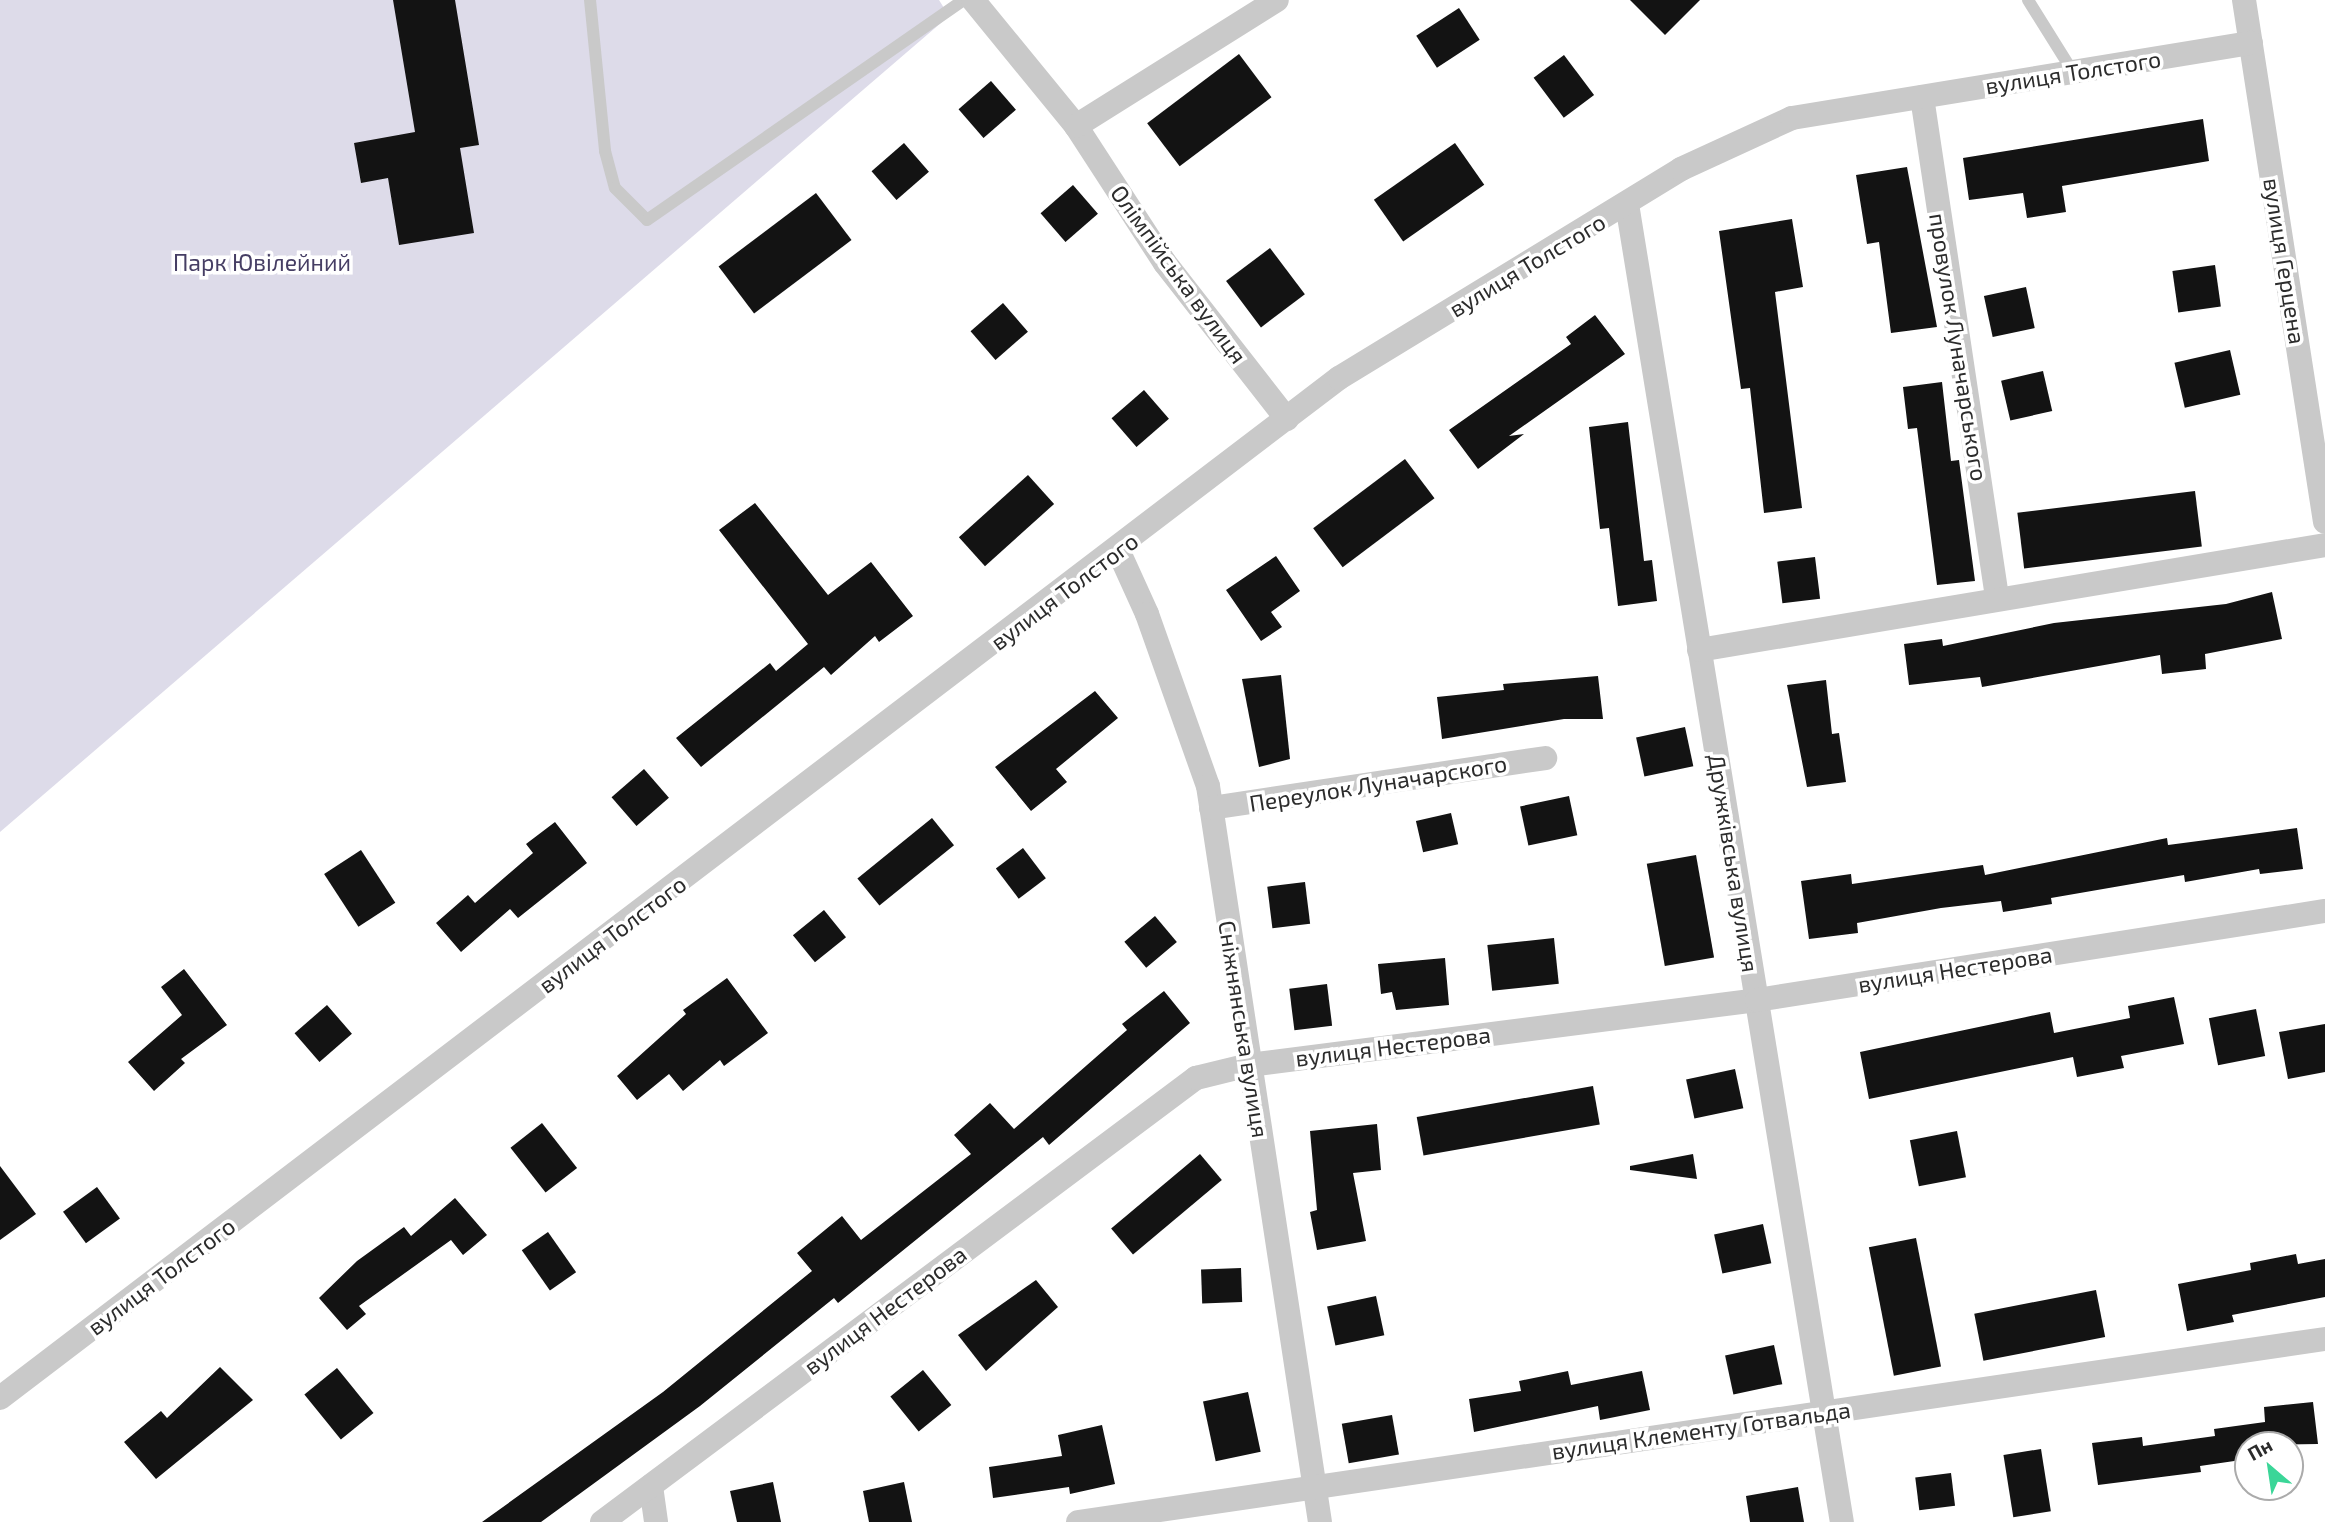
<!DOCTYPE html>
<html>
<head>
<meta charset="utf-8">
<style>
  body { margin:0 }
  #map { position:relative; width:2325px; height:1522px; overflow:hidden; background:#fff; font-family:"Exo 2",sans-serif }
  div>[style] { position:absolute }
  .green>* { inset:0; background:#dddbe9 }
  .building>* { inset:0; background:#131313; transform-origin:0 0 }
  .service>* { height:12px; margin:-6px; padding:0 6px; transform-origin:6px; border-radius:6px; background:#c9c9c9 }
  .minor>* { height:24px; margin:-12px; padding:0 12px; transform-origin:12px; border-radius:12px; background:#c9c9c9 }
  span { translate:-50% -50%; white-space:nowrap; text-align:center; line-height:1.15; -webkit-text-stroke:7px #fff; paint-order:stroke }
  .street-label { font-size:23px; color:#2c2c2c }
  .park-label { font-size:23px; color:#463e64 }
  .north { position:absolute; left:2234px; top:1431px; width:70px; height:70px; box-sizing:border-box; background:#fff; border:2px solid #ababab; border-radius:50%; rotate:331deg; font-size:19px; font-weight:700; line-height:28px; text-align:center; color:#2c2c2c }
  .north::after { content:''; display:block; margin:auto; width:24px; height:32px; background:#3bd698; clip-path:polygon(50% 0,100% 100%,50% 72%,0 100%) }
</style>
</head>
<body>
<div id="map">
  <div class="green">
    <div style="clip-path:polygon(0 0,939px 0,949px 16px,0 832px)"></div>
  </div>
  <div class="building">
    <div style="clip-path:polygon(393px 0,455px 0,479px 145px,460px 148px,474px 233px,399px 245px,388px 178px,361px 183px,354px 143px,415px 132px)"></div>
    <div style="clip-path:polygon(1630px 0,1700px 0,1665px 35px)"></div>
    <div style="left:1459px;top:8px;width:38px;height:51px;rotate:57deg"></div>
    <div style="left:1239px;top:54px;width:54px;height:115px;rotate:53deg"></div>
    <div style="left:1564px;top:55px;width:50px;height:38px;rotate:53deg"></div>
    <div style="left:991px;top:81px;width:38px;height:43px;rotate:49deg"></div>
    <div style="clip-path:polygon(2203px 119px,2209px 161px,2062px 186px,2066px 212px,2027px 218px,2023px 193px,1969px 200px,1963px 158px)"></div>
    <div style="left:904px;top:143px;width:38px;height:43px;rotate:49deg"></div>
    <div style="left:1455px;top:143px;width:51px;height:99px;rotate:55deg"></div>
    <div style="clip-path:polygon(1907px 167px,1937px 327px,1891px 333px,1879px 242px,1867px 244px,1856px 175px)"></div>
    <div style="left:1073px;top:185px;width:38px;height:43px;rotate:49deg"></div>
    <div style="left:816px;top:193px;width:59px;height:122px;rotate:53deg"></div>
    <div style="clip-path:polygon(1792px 219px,1803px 287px,1775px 292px,1802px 508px,1764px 513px,1750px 388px,1741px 389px,1719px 231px)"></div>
    <div style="left:1270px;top:248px;width:58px;height:55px;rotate:53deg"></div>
    <div style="left:2215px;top:265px;width:42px;height:43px;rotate:82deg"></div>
    <div style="left:2026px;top:287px;width:42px;height:43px;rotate:78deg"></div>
    <div style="left:1003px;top:303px;width:38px;height:43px;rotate:49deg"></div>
    <div style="clip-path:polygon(1595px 315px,1625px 354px,1509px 436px,1524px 434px,1478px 469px,1449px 430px,1571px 344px,1566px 337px)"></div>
    <div style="left:2230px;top:350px;width:46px;height:57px;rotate:77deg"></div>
    <div style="left:2043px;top:371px;width:41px;height:43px;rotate:77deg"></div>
    <div style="clip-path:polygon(1942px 382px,1951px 461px,1959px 460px,1975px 581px,1937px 585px,1917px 428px,1908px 429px,1903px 387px)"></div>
    <div style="left:1144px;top:390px;width:38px;height:43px;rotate:49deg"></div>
    <div style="clip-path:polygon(1628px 422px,1644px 561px,1652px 560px,1657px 601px,1618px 606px,1609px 528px,1600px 529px,1589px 427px)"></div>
    <div style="left:1405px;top:459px;width:49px;height:115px;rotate:53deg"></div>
    <div style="left:1028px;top:475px;width:39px;height:93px;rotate:48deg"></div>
    <div style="left:2195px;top:491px;width:56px;height:179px;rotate:83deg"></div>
    <div style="clip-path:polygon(755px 503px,828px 595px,871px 562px,913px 616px,879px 642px,875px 636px,831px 675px,824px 667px,701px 767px,676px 738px,770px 663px,776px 671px,808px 644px,719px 530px)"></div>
    <div style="clip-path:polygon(1276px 556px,1300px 591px,1271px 612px,1282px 627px,1261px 641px,1226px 590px)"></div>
    <div style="left:1815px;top:557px;width:42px;height:38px;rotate:83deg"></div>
    <div style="clip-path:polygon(2272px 592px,2282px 639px,2205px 654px,2206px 669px,2162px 674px,2160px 655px,1982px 687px,1980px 677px,1909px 685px,1904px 644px,1942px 639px,1943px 646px,2054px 623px,2226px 604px)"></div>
    <div style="clip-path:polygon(1281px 675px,1290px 759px,1259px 767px,1242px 679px)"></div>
    <div style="clip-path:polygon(1598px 676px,1603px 719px,1564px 719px,1442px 739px,1437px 697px,1504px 690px,1503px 684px)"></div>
    <div style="clip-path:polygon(1826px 680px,1832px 734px,1839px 733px,1846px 782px,1807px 787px,1787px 685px)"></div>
    <div style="clip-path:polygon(1095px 691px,1118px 718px,1056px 769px,1067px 782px,1031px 811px,995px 767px)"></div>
    <div style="left:1685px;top:727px;width:40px;height:50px;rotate:78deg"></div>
    <div style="left:644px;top:769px;width:38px;height:43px;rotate:49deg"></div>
    <div style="left:1569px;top:796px;width:40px;height:50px;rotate:78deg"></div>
    <div style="left:1451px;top:813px;width:32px;height:36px;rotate:77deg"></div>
    <div style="left:932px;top:818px;width:35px;height:96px;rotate:51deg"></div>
    <div style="clip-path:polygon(555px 822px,587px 863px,518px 918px,510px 909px,461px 952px,436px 923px,468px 895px,475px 903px,533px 853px,526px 844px)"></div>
    <div style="clip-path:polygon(2297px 828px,2303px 869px,2260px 874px,2259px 869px,2185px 882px,2184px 875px,2051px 898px,2052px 904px,2003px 912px,2001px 901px,1941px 908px,1857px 923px,1858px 933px,1809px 939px,1801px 881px,1851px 874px,1852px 884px,1983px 865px,1985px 875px,2167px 838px,2168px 845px)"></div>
    <div style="left:1023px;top:848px;width:38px;height:34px;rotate:53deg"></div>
    <div style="left:361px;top:850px;width:63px;height:44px;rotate:57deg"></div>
    <div style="left:1696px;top:855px;width:104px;height:50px;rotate:80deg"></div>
    <div style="left:1305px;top:882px;width:42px;height:38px;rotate:83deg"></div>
    <div style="left:824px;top:910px;width:35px;height:40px;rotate:51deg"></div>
    <div style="left:1155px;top:916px;width:34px;height:40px;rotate:50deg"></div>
    <div style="left:1554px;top:938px;width:46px;height:67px;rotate:84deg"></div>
    <div style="clip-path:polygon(1445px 958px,1449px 1005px,1396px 1010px,1392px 992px,1381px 994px,1378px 964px)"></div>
    <div style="clip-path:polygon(184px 969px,227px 1025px,181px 1059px,185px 1063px,154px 1091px,128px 1062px,182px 1015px,161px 987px)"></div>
    <div style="clip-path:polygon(727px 978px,768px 1033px,724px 1066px,720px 1060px,683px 1091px,669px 1074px,637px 1100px,617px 1076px,686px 1014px,683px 1010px)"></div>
    <div style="left:1327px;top:984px;width:42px;height:38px;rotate:83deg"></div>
    <div style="clip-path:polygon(1164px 991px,1190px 1023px,1049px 1145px,1043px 1137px,838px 1303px,834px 1298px,700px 1406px,541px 1522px,482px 1522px,663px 1392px,812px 1271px,797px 1253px,842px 1216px,861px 1240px,971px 1154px,954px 1135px,990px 1103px,1014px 1129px,1127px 1030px,1122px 1024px)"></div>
    <div style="clip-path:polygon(2174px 997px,2184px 1044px,2121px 1056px,2124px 1068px,2077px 1077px,2073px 1057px,1869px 1099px,1860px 1052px,2050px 1012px,2054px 1033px,2130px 1018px,2128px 1006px)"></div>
    <div style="left:327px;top:1005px;width:38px;height:43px;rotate:49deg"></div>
    <div style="left:2256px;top:1009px;width:48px;height:48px;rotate:79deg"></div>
    <div style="clip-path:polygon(2325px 1024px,2325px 1072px,2288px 1079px,2279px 1032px)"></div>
    <div style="left:1735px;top:1069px;width:40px;height:50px;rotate:78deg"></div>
    <div style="left:1593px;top:1086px;width:39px;height:179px;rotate:80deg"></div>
    <div style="left:542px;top:1123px;width:57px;height:40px;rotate:52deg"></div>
    <div style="clip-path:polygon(1377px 1124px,1381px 1170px,1353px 1173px,1366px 1241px,1317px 1250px,1310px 1212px,1317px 1210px,1310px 1131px)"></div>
    <div style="left:1957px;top:1131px;width:47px;height:48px;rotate:79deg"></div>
    <div style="left:1200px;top:1154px;width:34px;height:116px;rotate:50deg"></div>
    <div style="clip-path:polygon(1693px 1154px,1697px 1179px,1630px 1170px,1630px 1166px)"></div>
    <div style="clip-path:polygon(0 1166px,36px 1214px,0 1240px)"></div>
    <div style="left:97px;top:1187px;width:39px;height:42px;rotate:54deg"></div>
    <div style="clip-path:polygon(455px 1198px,487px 1235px,463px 1255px,451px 1240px,359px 1306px,366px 1314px,347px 1330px,319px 1298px,357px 1261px,404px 1227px,411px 1236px)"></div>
    <div style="left:1763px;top:1224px;width:40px;height:50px;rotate:78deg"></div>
    <div style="left:548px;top:1232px;width:49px;height:32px;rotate:55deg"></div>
    <div style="left:1916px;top:1238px;width:131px;height:48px;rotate:79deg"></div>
    <div style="clip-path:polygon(2296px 1254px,2298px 1264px,2325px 1259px,2325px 1297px,2232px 1315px,2234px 1322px,2187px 1331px,2178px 1284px,2251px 1270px,2250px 1263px)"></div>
    <div style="left:1241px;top:1268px;width:34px;height:40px;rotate:88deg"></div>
    <div style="clip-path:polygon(1036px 1280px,1058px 1307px,986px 1371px,958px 1335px)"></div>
    <div style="left:2096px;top:1290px;width:48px;height:124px;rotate:79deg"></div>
    <div style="left:1376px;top:1296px;width:40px;height:50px;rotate:78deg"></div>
    <div style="left:1774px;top:1345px;width:40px;height:50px;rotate:78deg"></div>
    <div style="clip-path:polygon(220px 1367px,253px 1400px,156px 1479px,124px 1442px,161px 1411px,167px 1418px)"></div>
    <div style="left:337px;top:1368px;width:58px;height:42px;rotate:51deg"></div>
    <div style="left:923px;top:1370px;width:45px;height:42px;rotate:51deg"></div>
    <div style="clip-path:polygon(1568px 1371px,1571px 1385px,1642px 1371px,1650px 1410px,1600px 1420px,1598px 1406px,1474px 1432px,1469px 1399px,1521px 1391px,1519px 1381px)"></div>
    <div style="left:1248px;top:1392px;width:61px;height:46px;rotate:78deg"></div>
    <div style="clip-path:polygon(2313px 1402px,2318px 1444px,2248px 1445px,2248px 1459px,2200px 1466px,2201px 1472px,2098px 1485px,2092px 1443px,2142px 1437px,2143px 1446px,2215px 1436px,2214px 1429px,2265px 1422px,2264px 1407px)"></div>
    <div style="left:1392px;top:1415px;width:40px;height:51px;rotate:80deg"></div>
    <div style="clip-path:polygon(1102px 1425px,1115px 1484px,1070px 1494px,1069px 1487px,993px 1498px,989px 1467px,1062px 1456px,1058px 1435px)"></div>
    <div style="left:2041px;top:1449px;width:63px;height:38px;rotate:81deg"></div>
    <div style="left:1951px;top:1473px;width:33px;height:36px;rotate:83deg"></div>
    <div style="clip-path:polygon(773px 1482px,781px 1522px,737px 1522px,730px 1491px)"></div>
    <div style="clip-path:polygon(904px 1482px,912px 1522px,869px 1522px,863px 1491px)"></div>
    <div style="clip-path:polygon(1798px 1487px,1804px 1522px,1750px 1522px,1746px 1496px)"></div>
  </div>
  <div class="service">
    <div style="left:590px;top:0;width:152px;rotate:84.3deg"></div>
    <div style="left:605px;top:151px;width:38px;rotate:75deg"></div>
    <div style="left:615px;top:188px;width:45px;rotate:45deg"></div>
    <div style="left:647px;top:220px;width:386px;rotate:-34.8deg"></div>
    <div style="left:2028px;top:0;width:85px;rotate:58deg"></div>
  </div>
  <div class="minor">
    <div style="left:973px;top:0;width:163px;rotate:50.7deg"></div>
    <div style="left:1076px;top:126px;width:163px;rotate:57deg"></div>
    <div style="left:1165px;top:263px;width:198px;rotate:52deg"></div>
    <div style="left:2244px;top:0;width:528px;rotate:81.18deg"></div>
    <div style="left:1922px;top:97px;width:506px;rotate:81.47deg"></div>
    <div style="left:1076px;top:126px;width:237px;rotate:-32.1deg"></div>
    <div style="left:1627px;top:204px;width:1335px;rotate:80.74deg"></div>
    <div style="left:1118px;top:550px;width:70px;rotate:65.6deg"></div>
    <div style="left:1147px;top:614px;width:182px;rotate:70.5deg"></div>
    <div style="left:1208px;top:786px;width:744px;rotate:81.35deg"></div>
    <div style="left:1699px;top:650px;width:635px;rotate:-9.52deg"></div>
    <div style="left:1211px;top:808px;width:338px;rotate:-8.5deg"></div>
    <div style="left:0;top:1398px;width:1683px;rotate:-37.3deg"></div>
    <div style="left:1339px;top:378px;width:401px;rotate:-31.4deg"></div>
    <div style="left:1681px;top:169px;width:122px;rotate:-24.7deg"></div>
    <div style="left:1792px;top:118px;width:465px;rotate:-9.3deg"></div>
    <div style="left:651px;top:1486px;width:36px;rotate:82deg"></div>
    <div style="left:602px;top:1522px;width:742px;rotate:-36.78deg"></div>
    <div style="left:1196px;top:1078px;width:55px;rotate:-13.8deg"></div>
    <div style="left:1249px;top:1065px;width:512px;rotate:-7.29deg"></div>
    <div style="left:1757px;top:1000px;width:575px;rotate:-8.91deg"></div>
    <div style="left:1078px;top:1522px;width:1260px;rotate:-8.35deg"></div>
  </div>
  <div class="street-label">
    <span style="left:2073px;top:72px;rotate:-9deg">вулиця Толстого</span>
    <span style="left:2285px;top:261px;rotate:81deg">вулиця Герцена</span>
    <span style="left:1527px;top:265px;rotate:-31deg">вулиця Толстого</span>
    <span style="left:1179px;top:274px;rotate:54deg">Олімпійська вулиця</span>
    <span style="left:1959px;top:347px;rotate:81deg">провулок Луначарського</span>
    <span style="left:1064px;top:591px;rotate:-37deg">вулиця Толстого</span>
    <span style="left:1378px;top:783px;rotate:-9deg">Переулок Луначарского</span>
    <span style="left:1734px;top:863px;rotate:81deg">Дружківська вулиця</span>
    <span style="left:612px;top:934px;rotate:-37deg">вулиця Толстого</span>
    <span style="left:1955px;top:969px;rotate:-9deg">вулиця Нестерова</span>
    <span style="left:1244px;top:1029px;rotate:81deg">Сніжнянська вулиця</span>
    <span style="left:1393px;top:1046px;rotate:-7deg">вулиця Нестерова</span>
    <span style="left:161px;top:1276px;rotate:-37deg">вулиця Толстого</span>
    <span style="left:885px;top:1310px;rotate:-37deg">вулиця Нестерова</span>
    <span style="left:1701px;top:1430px;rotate:-8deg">вулиця Клементу Готвальда</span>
  </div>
  <div class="park-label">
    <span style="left:262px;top:262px">Парк Ювілейний</span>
  </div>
  <div class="north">Пн</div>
</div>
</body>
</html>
